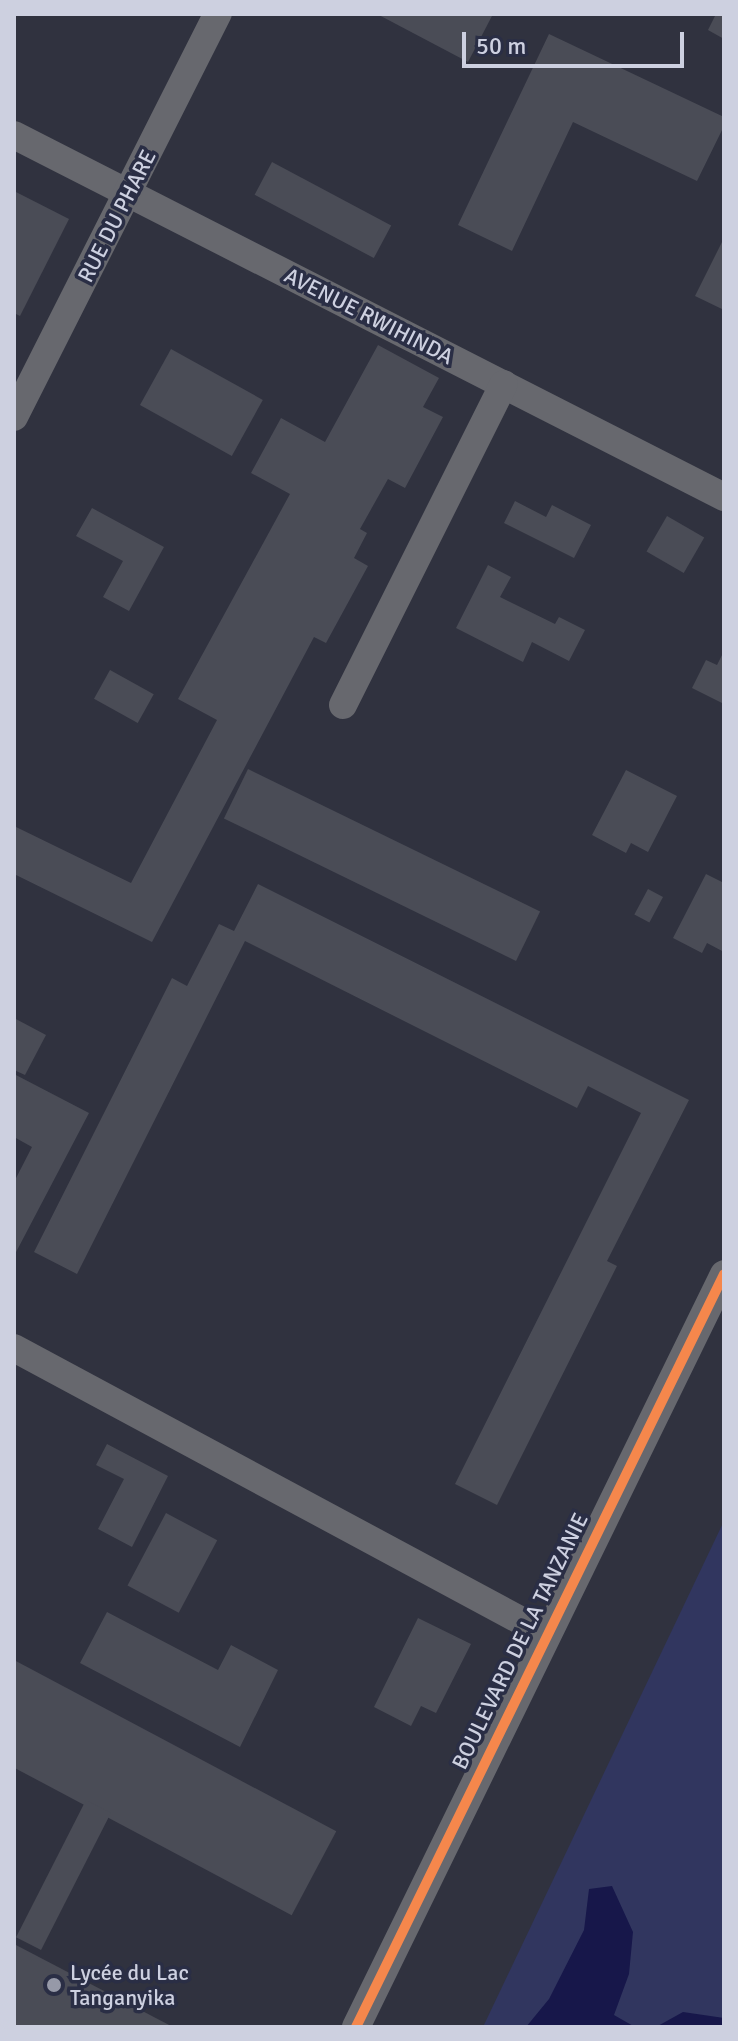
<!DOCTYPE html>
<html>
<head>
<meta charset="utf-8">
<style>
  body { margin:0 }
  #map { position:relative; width:738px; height:2041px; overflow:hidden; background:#30323f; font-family:Signika,sans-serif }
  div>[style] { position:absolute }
  .green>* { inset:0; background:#31365f }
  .water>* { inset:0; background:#17174a }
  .building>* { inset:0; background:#4a4c56; transform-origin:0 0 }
  .minor>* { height:28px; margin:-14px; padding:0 14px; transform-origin:14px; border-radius:14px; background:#67686e }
  .cycleway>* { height:10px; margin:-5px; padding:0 5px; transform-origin:5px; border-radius:5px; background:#f5874c }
  .dots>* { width:22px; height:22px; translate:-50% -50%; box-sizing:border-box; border:4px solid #2a2e45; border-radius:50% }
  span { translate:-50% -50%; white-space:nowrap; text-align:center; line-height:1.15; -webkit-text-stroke:7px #2a2e45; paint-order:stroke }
  .street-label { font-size:22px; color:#cdd0e0 }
  .poi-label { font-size:22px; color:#cdd0e0 }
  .left { translate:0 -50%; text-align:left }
  .frame { position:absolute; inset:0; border:16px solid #cdd0e0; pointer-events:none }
  .scale { position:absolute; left:462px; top:32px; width:222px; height:36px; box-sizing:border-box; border:4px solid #cdd0e0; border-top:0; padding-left:10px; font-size:24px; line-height:28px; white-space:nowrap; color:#cdd0e0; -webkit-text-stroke:6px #2a2e45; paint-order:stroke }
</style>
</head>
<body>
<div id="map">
  <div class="green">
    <div style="clip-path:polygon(724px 1521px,724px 2027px,483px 2027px)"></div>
  </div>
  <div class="water">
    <div style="clip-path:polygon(612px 1886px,633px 1932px,629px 1974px,614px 2015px,635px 2027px,526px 2027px,549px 1999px,584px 1930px,589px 1889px)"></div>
    <div style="clip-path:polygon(683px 2012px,724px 2018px,724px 2027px,656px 2027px)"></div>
  </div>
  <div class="building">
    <div style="clip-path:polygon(377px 14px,493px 14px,468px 62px)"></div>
    <div style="clip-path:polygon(716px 14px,724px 14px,724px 39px,708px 30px)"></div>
    <div style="clip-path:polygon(549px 34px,724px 117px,724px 126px,697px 181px,573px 122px,512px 251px,458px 225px)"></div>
    <div style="left:272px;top:162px;width:135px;height:37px;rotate:28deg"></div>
    <div style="clip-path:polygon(14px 191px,69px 219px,20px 316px,14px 313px)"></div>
    <div style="clip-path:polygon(724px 238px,724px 310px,695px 296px)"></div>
    <div style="clip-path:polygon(378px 345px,439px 378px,423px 407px,443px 417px,405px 488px,388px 479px,360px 529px,367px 533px,354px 558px,368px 566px,326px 643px,314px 637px,152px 942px,14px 874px,14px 826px,131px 883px,217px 720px,178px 699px,290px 494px,251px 473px,281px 418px,325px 442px)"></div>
    <div style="left:171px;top:349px;width:105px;height:64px;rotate:29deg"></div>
    <div style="clip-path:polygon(515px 501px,546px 517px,552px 505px,591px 525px,574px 558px,504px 523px)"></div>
    <div style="clip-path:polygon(92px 508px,164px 547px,129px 611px,103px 597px,123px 561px,76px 536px)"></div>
    <div style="left:667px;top:516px;width:43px;height:41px;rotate:30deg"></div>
    <div style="clip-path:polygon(488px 565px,511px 577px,500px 597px,555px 624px,559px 617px,585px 630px,569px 661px,532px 642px,523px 662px,456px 628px)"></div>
    <div style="clip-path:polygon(724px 651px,724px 704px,692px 688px,706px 660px,717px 665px)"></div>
    <div style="left:110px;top:670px;width:50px;height:33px;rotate:29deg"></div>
    <div style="left:248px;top:769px;width:325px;height:55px;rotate:26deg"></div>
    <div style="clip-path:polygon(626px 770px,677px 796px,648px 852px,631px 843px,626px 853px,592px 835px)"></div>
    <div style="clip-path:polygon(706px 874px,724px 883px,724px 952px,707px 943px,702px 953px,673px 938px)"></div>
    <div style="clip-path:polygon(258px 884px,689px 1100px,607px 1261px,617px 1266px,497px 1505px,455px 1484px,641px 1113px,588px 1086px,577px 1108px,245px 941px,77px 1274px,34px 1252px,172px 978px,187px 986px,219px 924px,234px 931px)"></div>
    <div style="left:648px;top:889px;width:17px;height:29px;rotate:28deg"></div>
    <div style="clip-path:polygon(14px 1018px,46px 1035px,25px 1075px,14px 1070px)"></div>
    <div style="clip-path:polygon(14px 1074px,89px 1113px,14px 1256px,14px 1182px,32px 1147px,14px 1137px)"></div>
    <div style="clip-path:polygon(107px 1444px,168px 1476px,132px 1547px,98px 1529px,124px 1479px,96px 1465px)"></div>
    <div style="left:166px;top:1513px;width:58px;height:82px;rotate:28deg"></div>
    <div style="clip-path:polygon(107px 1612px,218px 1670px,231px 1645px,278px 1670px,240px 1747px,80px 1663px)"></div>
    <div style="clip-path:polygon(418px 1618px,471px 1644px,436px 1713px,421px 1706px,411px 1726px,374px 1707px)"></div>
    <div style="left:14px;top:1660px;width:365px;height:95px;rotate:28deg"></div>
    <div style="left:86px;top:1800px;width:28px;height:154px;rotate:27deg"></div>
    <div style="clip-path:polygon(14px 1944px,173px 2027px,14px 2027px)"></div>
  </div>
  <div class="minor">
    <div style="left:14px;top:135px;width:797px;rotate:27.02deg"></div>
    <div style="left:14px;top:417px;width:452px;rotate:-63.2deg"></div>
    <div style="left:343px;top:705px;width:359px;rotate:-63.4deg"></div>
    <div style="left:14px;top:1348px;width:602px;rotate:28.27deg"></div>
    <div style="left:356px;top:2027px;width:838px;rotate:-63.95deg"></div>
  </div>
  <div class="cycleway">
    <div style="left:356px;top:2027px;width:838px;rotate:-63.95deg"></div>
  </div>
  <div class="dots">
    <div style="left:54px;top:1985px;background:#9699a8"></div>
  </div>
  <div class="street-label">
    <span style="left:117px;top:216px;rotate:-63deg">RUE DU PHARE</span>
    <span style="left:369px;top:316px;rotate:27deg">AVENUE RWIHINDA</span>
    <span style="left:520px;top:1641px;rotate:-64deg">BOULEVARD DE LA TANZANIE</span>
  </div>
  <div class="poi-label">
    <span class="left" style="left:70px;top:1985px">Lycée du Lac<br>Tanganyika</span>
  </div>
  <div class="frame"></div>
  <div class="scale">50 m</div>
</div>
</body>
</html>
